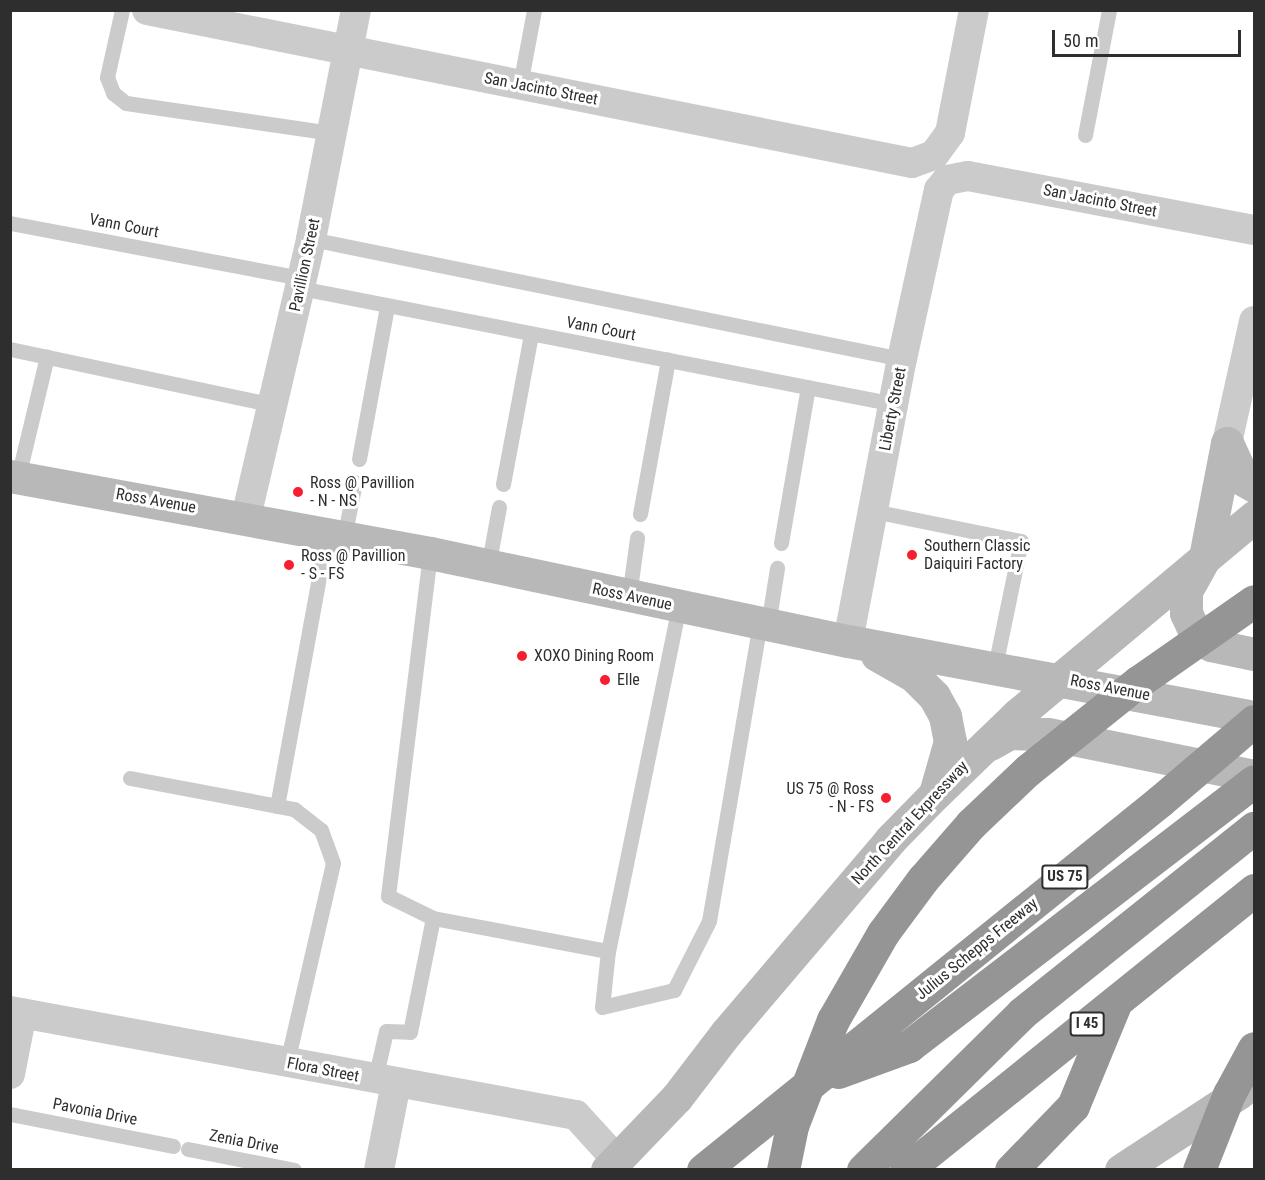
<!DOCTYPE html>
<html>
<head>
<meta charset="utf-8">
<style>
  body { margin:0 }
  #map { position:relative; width:1265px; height:1180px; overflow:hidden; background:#fff; font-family:"Roboto Condensed",sans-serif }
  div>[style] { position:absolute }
  .lane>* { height:15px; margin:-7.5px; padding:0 7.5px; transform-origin:7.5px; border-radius:7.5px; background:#cbcbcb }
  .street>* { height:30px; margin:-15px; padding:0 15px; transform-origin:15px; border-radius:15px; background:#cbcbcb }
  .secondary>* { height:33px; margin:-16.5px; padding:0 16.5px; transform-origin:16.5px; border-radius:16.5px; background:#b8b8b8 }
  .highway>* { height:33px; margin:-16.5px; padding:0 16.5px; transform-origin:16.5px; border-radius:16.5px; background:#959595 }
  .highway-bridge>* { height:33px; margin:-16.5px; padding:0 16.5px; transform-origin:16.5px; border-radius:16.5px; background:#959595 }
  .dots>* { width:16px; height:16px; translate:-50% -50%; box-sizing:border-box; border:3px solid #fff; border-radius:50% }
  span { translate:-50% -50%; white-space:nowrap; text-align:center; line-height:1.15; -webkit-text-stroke:6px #fff; paint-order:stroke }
  .shield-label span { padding:2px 4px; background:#fff; border:2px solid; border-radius:4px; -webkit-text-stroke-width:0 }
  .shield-label { font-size:15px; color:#2e2e2e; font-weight:700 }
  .street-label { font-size:16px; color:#2e2e2e }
  .poi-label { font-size:16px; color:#2e2e2e }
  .left { translate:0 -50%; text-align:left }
  .right { translate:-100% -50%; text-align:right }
  .frame { position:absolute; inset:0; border:12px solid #2e2e2e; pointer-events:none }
  .scale { position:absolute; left:1052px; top:30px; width:189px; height:27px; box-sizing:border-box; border:3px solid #2e2e2e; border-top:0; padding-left:8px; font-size:18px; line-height:21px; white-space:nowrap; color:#2e2e2e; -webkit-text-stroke:4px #fff; paint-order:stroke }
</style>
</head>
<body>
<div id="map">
  <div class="lane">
    <div style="left:122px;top:10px;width:69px;rotate:102.6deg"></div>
    <div style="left:107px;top:77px;width:17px;rotate:69deg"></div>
    <div style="left:113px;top:93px;width:16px;rotate:38deg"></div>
    <div style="left:126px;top:103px;width:207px;rotate:8.3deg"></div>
    <div style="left:520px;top:85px;width:76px;rotate:-79.4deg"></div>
    <div style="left:1085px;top:135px;width:127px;rotate:-79.1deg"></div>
    <div style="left:10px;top:223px;width:297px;rotate:10.7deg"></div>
    <div style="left:311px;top:239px;width:603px;rotate:11.48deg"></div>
    <div style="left:300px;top:288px;width:605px;rotate:11.05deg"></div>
    <div style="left:10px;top:349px;width:269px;rotate:12deg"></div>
    <div style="left:359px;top:459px;width:156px;rotate:-79.6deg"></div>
    <div style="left:18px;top:477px;width:124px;rotate:-76.5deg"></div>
    <div style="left:503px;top:484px;width:153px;rotate:-79.4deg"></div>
    <div style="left:873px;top:511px;width:151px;rotate:11.5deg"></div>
    <div style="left:1021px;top:541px;width:129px;rotate:101.7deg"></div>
    <div style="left:640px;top:514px;width:157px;rotate:-79.7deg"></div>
    <div style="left:344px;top:538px;width:57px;rotate:-78.9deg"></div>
    <div style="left:781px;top:543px;width:158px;rotate:-80.2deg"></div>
    <div style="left:488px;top:567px;width:61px;rotate:-79.6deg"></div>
    <div style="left:629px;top:596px;width:59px;rotate:-82.1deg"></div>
    <div style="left:679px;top:606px;width:352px;rotate:101.6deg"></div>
    <div style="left:608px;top:951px;width:56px;rotate:96.1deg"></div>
    <div style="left:602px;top:1007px;width:74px;rotate:-13.3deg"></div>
    <div style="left:674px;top:990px;width:77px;rotate:-63.1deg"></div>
    <div style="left:709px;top:921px;width:302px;rotate:-80.3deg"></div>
    <div style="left:768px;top:625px;width:58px;rotate:-81deg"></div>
    <div style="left:130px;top:778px;width:167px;rotate:10.7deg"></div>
    <div style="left:294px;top:809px;width:34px;rotate:38deg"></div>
    <div style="left:321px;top:830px;width:35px;rotate:70deg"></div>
    <div style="left:333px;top:863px;width:205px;rotate:103deg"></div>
    <div style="left:277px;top:806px;width:277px;rotate:-79.6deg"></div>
    <div style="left:433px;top:918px;width:178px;rotate:10.7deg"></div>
    <div style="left:375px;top:1079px;width:49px;rotate:-77.1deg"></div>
    <div style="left:386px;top:1031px;width:24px;rotate:2deg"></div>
    <div style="left:410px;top:1032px;width:116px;rotate:-78.6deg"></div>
    <div style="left:433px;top:918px;width:50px;rotate:-153.9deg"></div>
    <div style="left:388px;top:896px;width:346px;rotate:-83deg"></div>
    <div style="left:10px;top:1114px;width:166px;rotate:11.1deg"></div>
    <div style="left:188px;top:1149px;width:108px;rotate:11.2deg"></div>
  </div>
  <div class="street">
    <div style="left:147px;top:10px;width:780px;rotate:11.31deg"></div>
    <div style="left:912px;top:163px;width:23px;rotate:-20deg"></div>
    <div style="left:934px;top:155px;width:27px;rotate:-54deg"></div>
    <div style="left:950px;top:133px;width:125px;rotate:-79deg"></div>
    <div style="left:1227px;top:443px;width:125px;rotate:-77.5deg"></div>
    <div style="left:246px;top:517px;width:285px;rotate:-76.8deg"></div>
    <div style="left:311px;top:239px;width:233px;rotate:-78.9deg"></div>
    <div style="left:848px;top:641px;width:287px;rotate:-79.2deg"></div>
    <div style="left:902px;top:359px;width:173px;rotate:-77.7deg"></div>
    <div style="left:939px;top:190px;width:13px;rotate:-51deg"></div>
    <div style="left:947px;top:180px;width:21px;rotate:-11deg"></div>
    <div style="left:968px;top:176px;width:291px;rotate:10.7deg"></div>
    <div style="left:10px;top:1011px;width:575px;rotate:10.41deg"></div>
    <div style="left:576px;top:1115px;width:61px;rotate:47.7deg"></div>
    <div style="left:10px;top:1074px;width:62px;rotate:-78.9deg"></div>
    <div style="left:379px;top:1170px;width:89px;rotate:-78.9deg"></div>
  </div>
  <div class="secondary">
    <div style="left:1227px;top:443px;width:116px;rotate:100.9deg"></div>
    <div style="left:1205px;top:557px;width:39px;rotate:119deg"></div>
    <div style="left:1186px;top:591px;width:22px;rotate:90deg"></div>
    <div style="left:1186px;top:613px;width:21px;rotate:65deg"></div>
    <div style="left:1195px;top:632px;width:21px;rotate:39deg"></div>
    <div style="left:1211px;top:645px;width:44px;rotate:11.8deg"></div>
    <div style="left:1227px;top:443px;width:41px;rotate:65.3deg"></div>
    <div style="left:1244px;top:480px;width:12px;rotate:31deg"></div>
    <div style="left:10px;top:476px;width:427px;rotate:10.4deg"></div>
    <div style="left:430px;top:553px;width:427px;rotate:11.9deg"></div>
    <div style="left:848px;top:641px;width:413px;rotate:10.6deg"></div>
    <div style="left:877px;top:655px;width:43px;rotate:29.6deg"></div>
    <div style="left:914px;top:676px;width:28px;rotate:45deg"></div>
    <div style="left:934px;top:696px;width:23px;rotate:61deg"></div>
    <div style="left:945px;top:716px;width:25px;rotate:79deg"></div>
    <div style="left:950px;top:741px;width:51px;rotate:105.9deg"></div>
    <div style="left:990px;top:744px;width:23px;rotate:-29deg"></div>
    <div style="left:1010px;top:733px;width:38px;rotate:2deg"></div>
    <div style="left:1048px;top:734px;width:210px;rotate:11.5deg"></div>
    <div style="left:607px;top:1170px;width:101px;rotate:-46.2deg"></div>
    <div style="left:677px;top:1097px;width:81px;rotate:-52.6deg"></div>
    <div style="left:726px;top:1033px;width:253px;rotate:-49.6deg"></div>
    <div style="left:890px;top:840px;width:64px;rotate:-45.6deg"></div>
    <div style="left:935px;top:794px;width:114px;rotate:-43.9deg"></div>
    <div style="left:1017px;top:715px;width:309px;rotate:-39.9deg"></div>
    <div style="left:1121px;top:1170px;width:142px;rotate:-33.2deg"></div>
  </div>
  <div class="highway">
    <div style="left:838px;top:1072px;width:76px;rotate:-20.1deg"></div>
    <div style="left:909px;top:1046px;width:435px;rotate:-37.5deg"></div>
    <div style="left:703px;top:1170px;width:587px;rotate:-38.92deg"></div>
    <div style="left:863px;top:1170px;width:223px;rotate:-44.6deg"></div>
    <div style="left:1022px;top:1013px;width:297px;rotate:-38.6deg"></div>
    <div style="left:906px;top:1170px;width:447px;rotate:-38.8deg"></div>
    <div style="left:1011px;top:1170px;width:89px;rotate:-45.9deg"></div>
    <div style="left:1073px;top:1106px;width:110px;rotate:-67.6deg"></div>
  </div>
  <div class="highway-bridge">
    <div style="left:1160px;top:801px;width:123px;rotate:-40.4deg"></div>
    <div style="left:783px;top:1170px;width:45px;rotate:-78.4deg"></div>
    <div style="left:792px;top:1126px;width:114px;rotate:-68.9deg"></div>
    <div style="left:833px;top:1020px;width:100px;rotate:-60.1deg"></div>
    <div style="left:883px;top:933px;width:67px;rotate:-53.5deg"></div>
    <div style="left:923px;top:879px;width:73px;rotate:-48.9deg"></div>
    <div style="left:971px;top:824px;width:79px;rotate:-43.5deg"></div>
    <div style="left:1028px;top:770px;width:141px;rotate:-38.7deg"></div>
    <div style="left:1138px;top:682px;width:141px;rotate:-34.9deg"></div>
    <div style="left:1199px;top:1170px;width:82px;rotate:-68.5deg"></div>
    <div style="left:1229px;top:1094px;width:52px;rotate:-61.5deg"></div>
  </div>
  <div class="dots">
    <div style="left:298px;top:492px;background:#f71e30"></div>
    <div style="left:912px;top:555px;background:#f71e30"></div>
    <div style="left:289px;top:565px;background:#f71e30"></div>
    <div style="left:522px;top:656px;background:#f71e30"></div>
    <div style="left:605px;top:680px;background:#f71e30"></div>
    <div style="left:886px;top:798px;background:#f71e30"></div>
  </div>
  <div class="shield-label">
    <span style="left:1065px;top:877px">US 75</span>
    <span style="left:1087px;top:1024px">I 45</span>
  </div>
  <div class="street-label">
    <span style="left:541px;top:89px;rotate:11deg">San Jacinto Street</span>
    <span style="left:1100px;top:201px;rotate:11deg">San Jacinto Street</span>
    <span style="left:124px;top:226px;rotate:11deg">Vann Court</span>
    <span style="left:305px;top:265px;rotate:-78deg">Pavillion Street</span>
    <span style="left:601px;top:329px;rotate:11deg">Vann Court</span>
    <span style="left:893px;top:409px;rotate:-79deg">Liberty Street</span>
    <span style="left:156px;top:501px;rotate:10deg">Ross Avenue</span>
    <span style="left:632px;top:597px;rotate:12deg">Ross Avenue</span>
    <span style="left:1110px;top:688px;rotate:11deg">Ross Avenue</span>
    <span style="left:910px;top:823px;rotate:-47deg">North Central Expressway</span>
    <span style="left:977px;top:949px;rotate:-39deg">Julius Schepps Freeway</span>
    <span style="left:323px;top:1070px;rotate:11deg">Flora Street</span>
    <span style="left:95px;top:1112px;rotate:11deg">Pavonia Drive</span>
    <span style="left:244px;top:1142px;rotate:11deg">Zenia Drive</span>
  </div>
  <div class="poi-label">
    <span class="left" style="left:310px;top:492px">Ross @ Pavillion<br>- N - NS</span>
    <span class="left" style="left:924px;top:555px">Southern Classic<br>Daiquiri Factory</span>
    <span class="left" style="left:301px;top:565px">Ross @ Pavillion<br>- S - FS</span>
    <span class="left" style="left:534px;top:656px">XOXO Dining Room</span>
    <span class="left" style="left:617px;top:680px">Elle</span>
    <span class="right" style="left:874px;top:798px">US 75 @ Ross<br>- N - FS</span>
  </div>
  <div class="frame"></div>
  <div class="scale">50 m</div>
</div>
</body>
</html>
